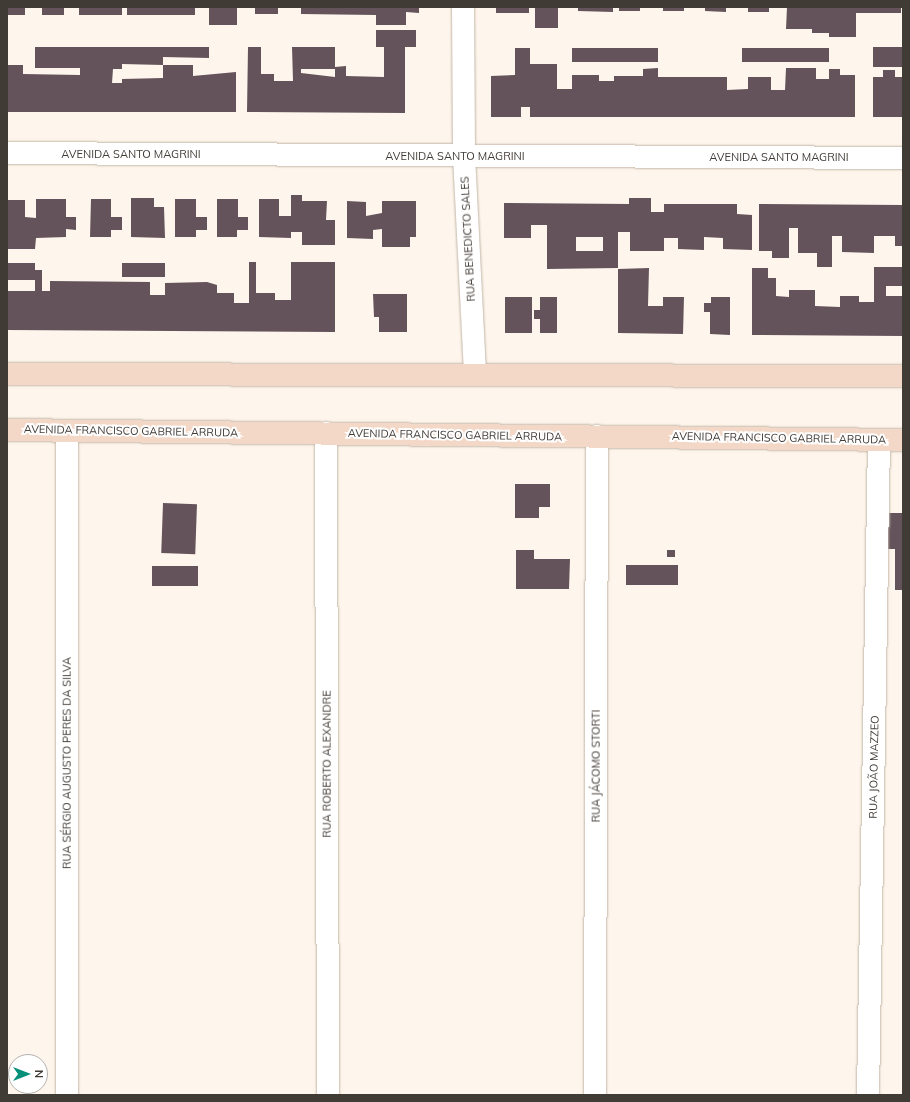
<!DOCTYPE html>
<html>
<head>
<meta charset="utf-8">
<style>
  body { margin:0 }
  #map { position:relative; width:910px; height:1102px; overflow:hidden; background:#fef5ec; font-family:Mulish,sans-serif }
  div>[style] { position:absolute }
  .building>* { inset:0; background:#64535b; transform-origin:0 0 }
  .roads { filter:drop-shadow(0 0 1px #c3b6a8) drop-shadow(0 0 1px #c3b6a8) }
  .street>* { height:22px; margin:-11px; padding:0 11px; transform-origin:11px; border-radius:11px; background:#fff }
  .secondary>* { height:22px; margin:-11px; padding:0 11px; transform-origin:11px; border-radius:11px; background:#f3d8c7 }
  span { translate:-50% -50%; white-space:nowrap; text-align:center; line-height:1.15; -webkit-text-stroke:4px #fff; paint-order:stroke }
  .street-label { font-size:11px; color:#413b36 }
  .frame { position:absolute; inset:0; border:8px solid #413b36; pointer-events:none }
  .north { position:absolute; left:8px; top:1054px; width:40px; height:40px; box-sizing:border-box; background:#fff; border:1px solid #b3b1af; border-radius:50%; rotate:90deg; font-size:11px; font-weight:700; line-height:16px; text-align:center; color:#413b36 }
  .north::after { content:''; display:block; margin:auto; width:14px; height:18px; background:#069079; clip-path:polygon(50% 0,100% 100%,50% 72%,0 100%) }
</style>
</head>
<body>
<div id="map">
  <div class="building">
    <div style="left:7px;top:7px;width:18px;height:8px"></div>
    <div style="left:42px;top:7px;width:22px;height:8px"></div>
    <div style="left:79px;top:7px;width:43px;height:8px"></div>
    <div style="left:127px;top:7px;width:68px;height:8px"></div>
    <div style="left:209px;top:7px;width:28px;height:18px"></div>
    <div style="left:255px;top:7px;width:23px;height:7px"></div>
    <div style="clip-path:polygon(301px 7px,419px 7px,419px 13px,406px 12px,406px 25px,376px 25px,376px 15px,301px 14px)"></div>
    <div style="left:496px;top:7px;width:33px;height:6px"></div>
    <div style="left:535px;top:7px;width:23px;height:21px"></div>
    <div style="clip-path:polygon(578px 7px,613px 7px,613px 12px,578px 11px)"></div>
    <div style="left:619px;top:7px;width:21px;height:4px"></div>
    <div style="left:663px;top:7px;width:21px;height:4px"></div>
    <div style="clip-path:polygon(705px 7px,726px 7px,726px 12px,705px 11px)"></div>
    <div style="left:748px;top:7px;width:21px;height:5px"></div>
    <div style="clip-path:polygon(787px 7px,901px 7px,901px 13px,856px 13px,856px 37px,829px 37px,829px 33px,812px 33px,812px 29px,786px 29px)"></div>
    <div style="clip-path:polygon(evenodd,376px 30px,416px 30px,416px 47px,405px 47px,405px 113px,247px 112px,248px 47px,261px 47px,261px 74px,274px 74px,274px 81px,293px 81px,292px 47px,335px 47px,335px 67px,346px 66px,346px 76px,384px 77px,384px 47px,376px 47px,376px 30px,301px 69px,335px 69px,335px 77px,301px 73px,301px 69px)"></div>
    <div style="clip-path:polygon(evenodd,35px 47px,209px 47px,209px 58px,163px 57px,163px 65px,193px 65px,193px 76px,236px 72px,236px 112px,7px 112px,7px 65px,23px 65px,23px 74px,80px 75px,80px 68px,35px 68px,35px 47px,122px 64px,163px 65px,163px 78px,122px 79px,122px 83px,112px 83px,113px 69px,122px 69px,122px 64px)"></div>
    <div style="left:873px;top:47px;width:30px;height:20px"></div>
    <div style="clip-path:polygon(515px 48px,530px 48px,530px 64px,557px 64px,557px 89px,572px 89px,572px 75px,599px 75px,599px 81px,614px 81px,614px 76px,643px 76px,643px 69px,658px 68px,658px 77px,727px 77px,727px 90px,748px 89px,748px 77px,771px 77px,771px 90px,785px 90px,786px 68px,816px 68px,816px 79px,829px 79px,829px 69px,840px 69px,840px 75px,855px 75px,855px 117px,530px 117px,530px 107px,521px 107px,521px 117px,491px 117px,491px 76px,515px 75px)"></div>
    <div style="left:572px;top:48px;width:86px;height:14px"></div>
    <div style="left:742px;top:48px;width:87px;height:14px"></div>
    <div style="clip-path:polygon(883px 70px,895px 70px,895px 77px,903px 77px,903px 117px,873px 117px,873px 77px,883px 77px)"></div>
    <div style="clip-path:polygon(291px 195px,302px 195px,302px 201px,327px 201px,326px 220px,335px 220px,335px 245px,302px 245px,302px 232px,291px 232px,291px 238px,259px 237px,259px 199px,279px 199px,279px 216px,291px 216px)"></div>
    <div style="clip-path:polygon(131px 198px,154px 198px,154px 207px,164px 207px,165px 238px,131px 237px)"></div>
    <div style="clip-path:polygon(evenodd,629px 198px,651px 198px,651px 212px,664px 212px,664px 204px,737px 204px,737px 214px,752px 215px,752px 250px,723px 249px,723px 238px,704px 237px,704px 250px,678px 249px,678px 238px,664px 238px,664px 251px,630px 251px,630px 232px,618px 232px,618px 268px,547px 269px,547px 225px,531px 225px,531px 238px,504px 238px,504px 203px,629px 204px,629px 198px,576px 237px,603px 237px,603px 251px,576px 251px,576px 237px)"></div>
    <div style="clip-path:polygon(36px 199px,66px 199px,66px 217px,76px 217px,76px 230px,66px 229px,66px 237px,36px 238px,35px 249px,7px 249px,7px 200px,25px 200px,25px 217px,36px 218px)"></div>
    <div style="clip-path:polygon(91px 199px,111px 199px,111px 217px,122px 217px,122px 230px,111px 230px,111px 237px,90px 237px)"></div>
    <div style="clip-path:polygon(175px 199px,196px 199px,196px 217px,207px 217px,207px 230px,196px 230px,196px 237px,175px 237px)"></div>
    <div style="clip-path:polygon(217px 199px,238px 199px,238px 217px,248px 217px,248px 230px,237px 230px,237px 237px,217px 237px)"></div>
    <div style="clip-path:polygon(347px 201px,366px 202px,366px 216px,382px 213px,382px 201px,416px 201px,416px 237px,410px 237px,410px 247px,382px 247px,382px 229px,373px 230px,373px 239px,347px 238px)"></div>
    <div style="clip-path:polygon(759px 204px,903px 205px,903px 246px,895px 246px,895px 236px,874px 236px,874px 253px,842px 252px,842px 236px,832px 236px,832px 267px,817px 267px,817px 253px,798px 253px,798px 228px,789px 228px,789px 258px,772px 258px,772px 251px,759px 251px)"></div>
    <div style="clip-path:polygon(249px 262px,256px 262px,256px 293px,275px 293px,275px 300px,291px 300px,291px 262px,335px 262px,335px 332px,7px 330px,7px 291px,35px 291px,35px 280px,7px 280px,7px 263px,35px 263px,35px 270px,42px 270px,42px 291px,50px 291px,50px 281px,150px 282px,150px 295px,165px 295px,165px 283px,207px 282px,217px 285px,217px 293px,234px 293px,234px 303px,249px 303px)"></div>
    <div style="left:122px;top:263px;width:43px;height:14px"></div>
    <div style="clip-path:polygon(874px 267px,903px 267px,903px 286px,886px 286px,886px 296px,903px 296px,903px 336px,752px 335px,752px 268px,768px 268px,768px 278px,776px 278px,776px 296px,789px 297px,789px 290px,815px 290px,815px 306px,840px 307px,840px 296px,859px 296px,859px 302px,874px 302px)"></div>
    <div style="clip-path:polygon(649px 268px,648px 306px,663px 306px,663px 297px,684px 297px,683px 334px,618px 333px,618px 269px)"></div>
    <div style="clip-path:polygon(373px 294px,407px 294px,407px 332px,379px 332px,379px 317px,374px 317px)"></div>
    <div style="left:505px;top:297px;width:27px;height:36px"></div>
    <div style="clip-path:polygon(540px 297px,557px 297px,557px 333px,540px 333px,540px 319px,534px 319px,534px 310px,540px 310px)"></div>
    <div style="clip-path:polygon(711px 297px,730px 297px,730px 335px,710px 334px,710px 312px,704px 312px,704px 303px,711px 303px)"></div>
    <div style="clip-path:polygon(515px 484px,550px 484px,550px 507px,539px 507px,539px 518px,515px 518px)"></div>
    <div style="left:163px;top:503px;width:34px;height:50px;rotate:2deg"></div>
    <div style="clip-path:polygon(887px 513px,903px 513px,903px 590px,895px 590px,895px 549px,887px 549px)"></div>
    <div style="clip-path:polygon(516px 550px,534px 550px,534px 559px,570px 559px,569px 589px,516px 589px)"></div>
    <div style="left:667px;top:550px;width:8px;height:7px"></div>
    <div style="left:626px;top:565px;width:52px;height:20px"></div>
    <div style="left:152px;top:566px;width:46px;height:20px"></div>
  </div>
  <div class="roads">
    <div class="street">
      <div style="left:463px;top:7px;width:149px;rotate:89.6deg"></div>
      <div style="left:464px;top:156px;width:219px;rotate:87.1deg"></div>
      <div style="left:7px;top:153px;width:896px;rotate:0.32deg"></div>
      <div style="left:67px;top:431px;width:664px;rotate:90deg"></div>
      <div style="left:326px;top:433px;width:662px;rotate:89.83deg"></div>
      <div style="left:595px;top:1095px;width:659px;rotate:-89.83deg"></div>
      <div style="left:868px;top:1095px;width:655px;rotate:-89.04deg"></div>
    </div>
    <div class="secondary">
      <div style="left:7px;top:374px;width:896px;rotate:0.13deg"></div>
      <div style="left:7px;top:430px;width:896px;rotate:0.64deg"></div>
    </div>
  </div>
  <div class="street-label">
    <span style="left:131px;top:154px">AVENIDA SANTO MAGRINI</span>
    <span style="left:455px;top:156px">AVENIDA SANTO MAGRINI</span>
    <span style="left:779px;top:157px">AVENIDA SANTO MAGRINI</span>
    <span style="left:468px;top:239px;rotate:-93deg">RUA BENEDICTO SALES</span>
    <span style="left:131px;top:431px;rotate:1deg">AVENIDA FRANCISCO GABRIEL ARRUDA</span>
    <span style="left:455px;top:435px;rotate:1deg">AVENIDA FRANCISCO GABRIEL ARRUDA</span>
    <span style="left:779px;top:438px;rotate:1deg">AVENIDA FRANCISCO GABRIEL ARRUDA</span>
    <span style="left:67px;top:763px;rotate:-90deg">RUA SÉRGIO AUGUSTO PERES DA SILVA</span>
    <span style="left:327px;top:764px;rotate:-90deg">RUA ROBERTO ALEXANDRE</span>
    <span style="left:596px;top:766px;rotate:-90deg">RUA JÁCOMO STORTI</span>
    <span style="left:874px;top:767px;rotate:-89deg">RUA JOÃO MAZZEO</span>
  </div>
  <div class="frame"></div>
  <div class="north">N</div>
</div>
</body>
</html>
